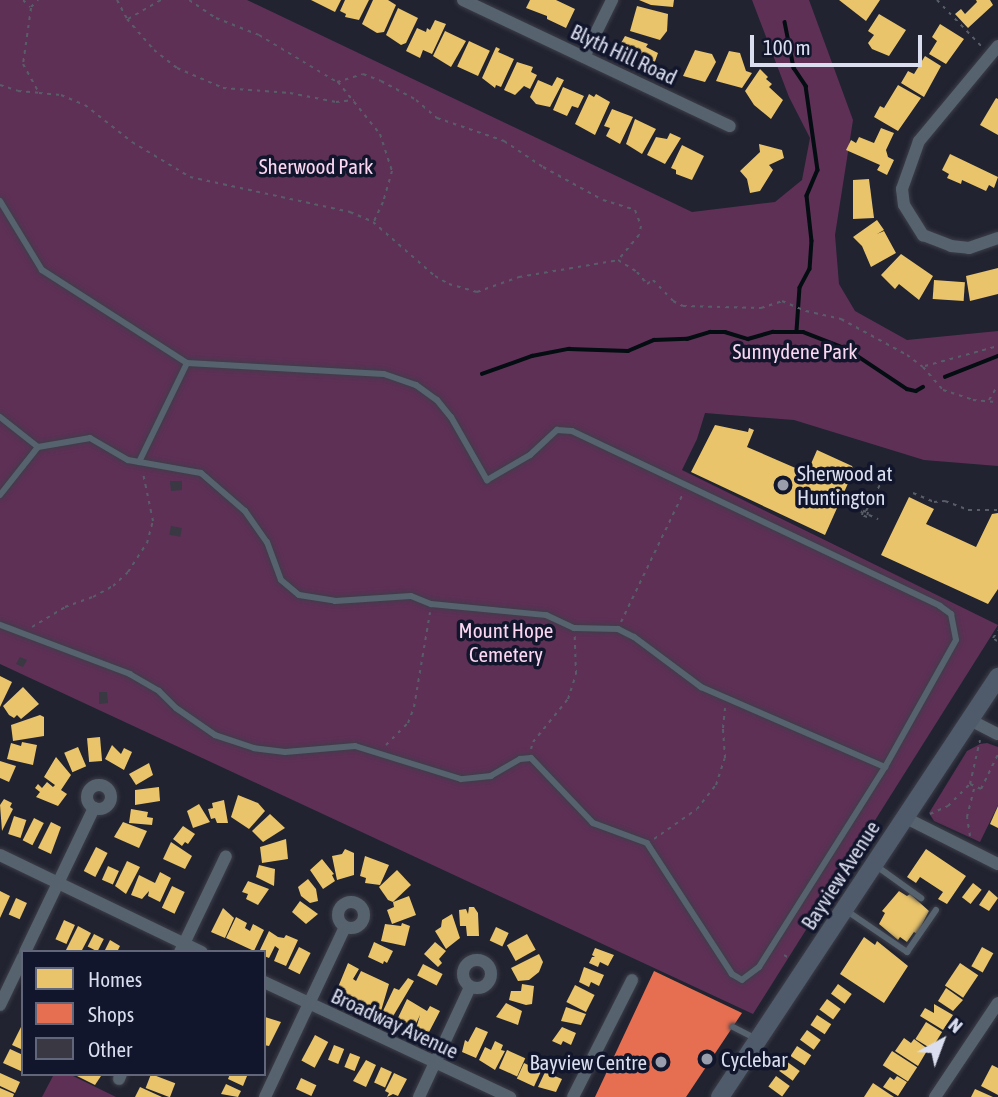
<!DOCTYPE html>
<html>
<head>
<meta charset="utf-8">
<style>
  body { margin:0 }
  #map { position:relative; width:998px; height:1097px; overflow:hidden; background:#212330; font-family:"Asap Condensed",sans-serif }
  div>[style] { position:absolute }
  .green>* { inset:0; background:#5e3056 }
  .homes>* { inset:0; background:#e9c46a; transform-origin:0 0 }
  .shops>* { inset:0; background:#e76f51 }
  .stream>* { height:3.5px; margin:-1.75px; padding:0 1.75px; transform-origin:1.75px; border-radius:1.75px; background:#040d11 }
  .building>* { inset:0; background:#393843; transform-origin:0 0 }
  .path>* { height:2px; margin-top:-1px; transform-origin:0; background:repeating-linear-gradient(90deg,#575e68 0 3.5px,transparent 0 8.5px) }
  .roads { filter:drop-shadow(0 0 2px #3d3e49) drop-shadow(0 0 2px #3d3e49) }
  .lane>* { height:6px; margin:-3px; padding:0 3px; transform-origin:3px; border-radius:3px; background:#56636f }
  .street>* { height:12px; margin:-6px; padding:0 6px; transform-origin:6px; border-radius:6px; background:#56636f }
  .street>.ring { margin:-6px; padding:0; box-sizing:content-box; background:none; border:12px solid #56636f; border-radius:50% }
  .secondary>* { height:18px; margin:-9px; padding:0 9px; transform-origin:9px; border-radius:9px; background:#4f5b6a }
  .dots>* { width:19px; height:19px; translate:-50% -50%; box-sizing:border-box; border:4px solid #12162c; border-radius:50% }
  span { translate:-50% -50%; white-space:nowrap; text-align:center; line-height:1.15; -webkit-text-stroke:7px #12162c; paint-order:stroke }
  .street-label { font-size:21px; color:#dadeee }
  .park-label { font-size:21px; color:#fcd7f2 }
  .poi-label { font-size:21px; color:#dadeee }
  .left { translate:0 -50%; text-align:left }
  .right { translate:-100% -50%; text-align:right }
  .legend { position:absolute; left:21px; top:950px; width:245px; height:126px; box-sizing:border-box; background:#12162c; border:2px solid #62667a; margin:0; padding:9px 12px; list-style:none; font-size:21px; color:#dadeee }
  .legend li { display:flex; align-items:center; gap:14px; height:35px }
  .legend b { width:35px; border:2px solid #62667a }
  .north { position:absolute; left:907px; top:1006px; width:70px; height:70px; -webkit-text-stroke:5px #12162c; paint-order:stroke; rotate:41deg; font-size:19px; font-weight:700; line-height:28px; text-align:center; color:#dadeee }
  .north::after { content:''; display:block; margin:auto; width:24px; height:32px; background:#dadeee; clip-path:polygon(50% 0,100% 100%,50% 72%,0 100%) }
  .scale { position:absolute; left:750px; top:35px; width:172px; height:32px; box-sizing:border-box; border:4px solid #dadeee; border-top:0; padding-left:9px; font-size:21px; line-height:24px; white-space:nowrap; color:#dadeee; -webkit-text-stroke:5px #12162c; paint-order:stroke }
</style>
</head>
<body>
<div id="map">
  <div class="green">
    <div style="clip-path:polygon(0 0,247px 0,692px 212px,775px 202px,802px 180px,810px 138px,789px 97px,752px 0,809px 0,853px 120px,835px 235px,839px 284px,855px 311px,907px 340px,998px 331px,998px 466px,924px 460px,794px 420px,705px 413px,697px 439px,682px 470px,998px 625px,753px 1014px,0 664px)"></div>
    <div style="clip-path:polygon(987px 743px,998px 747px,998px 805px,980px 842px,934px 821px,929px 813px,967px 751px,980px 744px)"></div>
    <div style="clip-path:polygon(54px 1074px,69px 1074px,116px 1097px,42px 1097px)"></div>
  </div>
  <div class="homes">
    <div style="clip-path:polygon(311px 0,341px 0,335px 12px)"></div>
    <div style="clip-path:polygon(345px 0,369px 0,359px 20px,345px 17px,346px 14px,340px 11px)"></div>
    <div style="clip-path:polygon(373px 0,388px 0,396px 5px,384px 32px,377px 33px,362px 24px)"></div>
    <div style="clip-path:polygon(530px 0,556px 0,575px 9px,566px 28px,547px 19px,547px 16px,526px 8px)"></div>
    <div style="clip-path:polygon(639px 0,674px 0,673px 7px,651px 5px)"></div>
    <div style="clip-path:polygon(839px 0,880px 0,866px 21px)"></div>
    <div style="clip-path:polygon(976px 0,990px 0,993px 5px,968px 28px,955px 14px,961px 9px,965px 14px,977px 2px)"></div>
    <div style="clip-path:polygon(637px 6px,668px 14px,667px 31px,660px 40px,630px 31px)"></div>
    <div style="clip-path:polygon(398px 8px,418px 18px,406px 43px,401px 45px,386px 35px)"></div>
    <div style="clip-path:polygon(879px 14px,906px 30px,889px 56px,872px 49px,868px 43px,874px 35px,868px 31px)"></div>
    <div style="clip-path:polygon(435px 20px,446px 24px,432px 54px,423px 50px,420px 58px,406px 51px,417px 28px,426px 32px,427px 28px,430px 30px)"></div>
    <div style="clip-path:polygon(940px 24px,964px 39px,946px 64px,929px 54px,937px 41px,932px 37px)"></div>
    <div style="clip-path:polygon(445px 31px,466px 41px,451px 67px,433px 56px)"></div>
    <div style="clip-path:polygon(625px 36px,648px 44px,646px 47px,658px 53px,653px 67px,617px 50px)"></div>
    <div style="left:469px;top:41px;width:23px;height:28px;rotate:25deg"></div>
    <div style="clip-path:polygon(496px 47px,500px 49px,498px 52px,514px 59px,501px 87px,496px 85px,495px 88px,482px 78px)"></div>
    <div style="clip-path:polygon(695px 50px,712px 54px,716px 62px,705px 82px,683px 76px)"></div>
    <div style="clip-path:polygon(729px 51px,740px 53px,746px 71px,752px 73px,742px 88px,716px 81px)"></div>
    <div style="clip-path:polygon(925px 56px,941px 66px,924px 97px,901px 83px,908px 71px,914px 74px)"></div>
    <div style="clip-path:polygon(517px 62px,533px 67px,531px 72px,537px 75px,530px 89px,524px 86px,515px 95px,504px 90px)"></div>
    <div style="clip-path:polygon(760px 69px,768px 77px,766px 79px,772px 84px,769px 87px,783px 100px,771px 119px,754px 105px,745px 91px)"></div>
    <div style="clip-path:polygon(557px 77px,564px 80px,550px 107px,536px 104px,530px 97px,538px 80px,552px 86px)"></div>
    <div style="clip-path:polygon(898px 85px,921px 98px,898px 131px,874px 117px,880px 106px,884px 108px)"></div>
    <div style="clip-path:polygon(563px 87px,584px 96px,578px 108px,572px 106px,567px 116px,553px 110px)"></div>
    <div style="clip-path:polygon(589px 94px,594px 97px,596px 94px,610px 102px,595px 135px,575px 124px)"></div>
    <div style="clip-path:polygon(996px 98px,998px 99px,998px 135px,980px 125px)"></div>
    <div style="clip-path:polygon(612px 109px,633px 117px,620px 144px,606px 136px,610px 128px,604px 126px)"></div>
    <div style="clip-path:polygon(635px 119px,656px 129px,642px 154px,626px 144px)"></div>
    <div style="clip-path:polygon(881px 128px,894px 133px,886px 150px,888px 157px,894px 160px,887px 175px,877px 170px,880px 165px,846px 150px,851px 140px,856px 143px,859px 137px,874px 143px)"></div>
    <div style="clip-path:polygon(670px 133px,681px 138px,665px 164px,647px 155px,656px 137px,667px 139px)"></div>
    <div style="clip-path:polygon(759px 144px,782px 150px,784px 158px,769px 165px,773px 170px,760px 191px,750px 193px,747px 179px,740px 171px,760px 152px)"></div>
    <div style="clip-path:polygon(682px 145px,704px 156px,692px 180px,676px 174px,676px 170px,671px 168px)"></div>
    <div style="clip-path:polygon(950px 154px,998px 177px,994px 188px,989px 185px,986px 191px,962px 180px,961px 184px,947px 178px,949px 174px,942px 170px)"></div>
    <div style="clip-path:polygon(869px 179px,874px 218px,853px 219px,853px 180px)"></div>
    <div style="clip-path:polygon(877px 220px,884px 230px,877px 234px,884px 231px,896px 253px,871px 267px,862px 246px,853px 237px)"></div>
    <div style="clip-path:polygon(901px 254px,933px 276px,919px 300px,899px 284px,895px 289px,881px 275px)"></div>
    <div style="clip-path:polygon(998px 268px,998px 294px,970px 301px,966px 276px)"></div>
    <div style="left:934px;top:280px;width:31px;height:19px;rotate:4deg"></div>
    <div style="clip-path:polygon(715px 425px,748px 432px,749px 428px,754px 430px,747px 447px,807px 473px,817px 450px,852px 466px,854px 470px,825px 535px,691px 472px)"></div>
    <div style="clip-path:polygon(909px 497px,934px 509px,926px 524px,976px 547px,992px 514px,998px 513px,998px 589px,988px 604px,881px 555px)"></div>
    <div style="clip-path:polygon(0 676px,12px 682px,0 707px)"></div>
    <div style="clip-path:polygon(23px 687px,39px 704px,21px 719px,17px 715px,14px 718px,9px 715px,3px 706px)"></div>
    <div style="clip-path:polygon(40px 715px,44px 717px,44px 736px,13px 741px,11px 725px)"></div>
    <div style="left:100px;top:737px;width:24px;height:13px;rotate:85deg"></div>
    <div style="clip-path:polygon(22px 742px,37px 745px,33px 765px,7px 759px,11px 743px,21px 746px)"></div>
    <div style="clip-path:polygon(112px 745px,121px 754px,124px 748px,132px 752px,124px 770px,105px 759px)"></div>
    <div style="left:78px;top:747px;width:21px;height:15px;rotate:67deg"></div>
    <div style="clip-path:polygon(56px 757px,71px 775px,61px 790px,67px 794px,58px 806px,36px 797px,40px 792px,35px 788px,38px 784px,42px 788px,47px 782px,53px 787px,55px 785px,44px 777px)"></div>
    <div style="clip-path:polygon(0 761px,16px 766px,9px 782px,0 778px)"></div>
    <div style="clip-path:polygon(149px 763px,153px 775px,136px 785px,129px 774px)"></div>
    <div style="clip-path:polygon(159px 787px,160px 801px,135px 805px,135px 790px)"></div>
    <div style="clip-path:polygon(238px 795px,258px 803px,265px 811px,249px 829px,231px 817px)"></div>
    <div style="clip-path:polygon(4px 799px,12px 803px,10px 807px,13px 809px,2px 831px,0 805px)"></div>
    <div style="clip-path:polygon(224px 800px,228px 823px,217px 823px,215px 818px,211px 819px,208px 809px,213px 808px,212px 803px)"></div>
    <div style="clip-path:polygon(199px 804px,210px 822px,193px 828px,187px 811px)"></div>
    <div style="clip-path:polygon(998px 806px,998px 828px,990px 824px)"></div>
    <div style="clip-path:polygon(131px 809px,148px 812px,147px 817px,153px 818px,152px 825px,129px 823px)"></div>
    <div style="clip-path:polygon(270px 814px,285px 828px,263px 842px,252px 831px)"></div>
    <div style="left:14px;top:816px;width:13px;height:19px;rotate:18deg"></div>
    <div style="left:34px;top:818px;width:11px;height:25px;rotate:27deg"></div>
    <div style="clip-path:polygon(51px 822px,61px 827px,51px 854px,38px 848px)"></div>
    <div style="clip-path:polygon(123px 822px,147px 831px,139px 848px,114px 837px)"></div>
    <div style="clip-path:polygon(183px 826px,195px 834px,188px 844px,185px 842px,182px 846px,173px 839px)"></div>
    <div style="clip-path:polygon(286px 839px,288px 859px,262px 863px,260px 847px)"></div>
    <div style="clip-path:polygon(171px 842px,192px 856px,185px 869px,163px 859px)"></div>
    <div style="left:96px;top:847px;width:13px;height:27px;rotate:27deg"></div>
    <div style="clip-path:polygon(345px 849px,354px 853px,354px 875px,337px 880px,332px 856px,342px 854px)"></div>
    <div style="clip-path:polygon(926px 849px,966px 876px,947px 904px,938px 899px,943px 892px,920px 877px,916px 883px,907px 877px)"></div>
    <div style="clip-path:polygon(365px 856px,389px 865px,380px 885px,365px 883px,366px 878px,360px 876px)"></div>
    <div style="clip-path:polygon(322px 859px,334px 874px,332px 875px,335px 881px,323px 889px,310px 870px)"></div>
    <div style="clip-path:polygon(127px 861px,140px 867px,126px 894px,115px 886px)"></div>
    <div style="clip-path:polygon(259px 865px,275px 869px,274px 886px,256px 877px)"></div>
    <div style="left:108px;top:866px;width:12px;height:15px;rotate:24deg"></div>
    <div style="clip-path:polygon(397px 870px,411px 885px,393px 902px,388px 900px,379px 887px)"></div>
    <div style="clip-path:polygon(160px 872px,171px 878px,160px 902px,148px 896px,149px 891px,142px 899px,131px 895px,139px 875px,155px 883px)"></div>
    <div style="clip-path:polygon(308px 879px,316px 889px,318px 901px,310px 903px,301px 896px,298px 887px)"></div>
    <div style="clip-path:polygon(248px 881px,269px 889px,258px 905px,246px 899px,248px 894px,242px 892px)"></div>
    <div style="left:973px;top:883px;width:11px;height:18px;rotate:38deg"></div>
    <div style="left:172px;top:886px;width:14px;height:24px;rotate:25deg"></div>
    <div style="clip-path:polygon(989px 890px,998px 898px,989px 911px,979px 905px)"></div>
    <div style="clip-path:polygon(0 891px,10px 896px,0 918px)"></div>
    <div style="clip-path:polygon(899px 891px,907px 896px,910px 894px,929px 911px,917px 934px,914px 932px,907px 942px,900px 937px,898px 940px,879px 924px,885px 913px,882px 911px)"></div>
    <div style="clip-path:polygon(409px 896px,416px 915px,392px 924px,387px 910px,394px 907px,393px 902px)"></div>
    <div style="left:16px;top:898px;width:12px;height:18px;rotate:24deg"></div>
    <div style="clip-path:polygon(300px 901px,318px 914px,306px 924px,292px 912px)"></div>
    <div style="clip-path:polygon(469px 907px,474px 907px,478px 913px,479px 936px,467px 936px,466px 926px,460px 926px,459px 910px,466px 909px,468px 914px)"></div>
    <div style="clip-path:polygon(223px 908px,234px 918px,225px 938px,211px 932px)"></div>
    <div style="clip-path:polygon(452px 914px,460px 938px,446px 949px,435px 931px,441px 927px,442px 920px)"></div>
    <div style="clip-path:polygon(236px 917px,247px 923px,245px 928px,250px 931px,253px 924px,264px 930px,254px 951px,226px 938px)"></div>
    <div style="left:64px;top:920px;width:12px;height:21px;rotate:24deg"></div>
    <div style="clip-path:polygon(402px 923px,410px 926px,405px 946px,381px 941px,385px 924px,401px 926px)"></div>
    <div style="clip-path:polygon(78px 926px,91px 933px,81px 952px,69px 952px,66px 950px)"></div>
    <div style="left:496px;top:927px;width:14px;height:15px;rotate:25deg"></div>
    <div style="clip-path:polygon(269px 931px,278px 937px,284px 938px,286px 935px,298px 940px,286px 966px,274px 961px,279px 949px,275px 946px,269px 958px,264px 956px,264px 952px,259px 952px)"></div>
    <div style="left:94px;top:934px;width:11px;height:14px;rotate:27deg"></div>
    <div style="left:527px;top:934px;width:18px;height:23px;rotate:61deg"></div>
    <div style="clip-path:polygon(864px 937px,875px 945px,877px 941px,908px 966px,884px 1003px,840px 974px)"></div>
    <div style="clip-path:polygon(110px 940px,120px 946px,117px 952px,104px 952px)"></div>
    <div style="clip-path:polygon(374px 942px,393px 951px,387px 963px,384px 961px,383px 964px,368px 957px)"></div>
    <div style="clip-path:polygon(435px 942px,446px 951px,439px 959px,442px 963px,438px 967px,424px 954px)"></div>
    <div style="left:299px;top:947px;width:13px;height:24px;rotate:27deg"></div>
    <div style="left:982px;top:947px;width:13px;height:22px;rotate:29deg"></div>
    <div style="clip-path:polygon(595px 948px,614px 955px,608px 966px,600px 962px,598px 967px,589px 963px,592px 957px,595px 957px,592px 955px)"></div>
    <div style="clip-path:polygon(539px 954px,543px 962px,539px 972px,529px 980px,518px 981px,511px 968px)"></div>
    <div style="clip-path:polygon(348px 963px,359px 969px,353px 979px,356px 981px,361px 971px,389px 984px,381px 1011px,375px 1009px,374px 1013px,363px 1007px,364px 1004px,336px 992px)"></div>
    <div style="left:960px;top:963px;width:22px;height:27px;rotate:34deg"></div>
    <div style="left:423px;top:964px;width:22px;height:13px;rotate:27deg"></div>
    <div style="clip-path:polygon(584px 967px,604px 975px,599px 986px,591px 982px,589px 987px,579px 982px)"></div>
    <div style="clip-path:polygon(408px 978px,414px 981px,392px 1018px,382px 1013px,394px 988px,399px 990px)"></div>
    <div style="clip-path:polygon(522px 984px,534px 986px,532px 1004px,526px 1005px,509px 1000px,511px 991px,521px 991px)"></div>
    <div style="left:838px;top:984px;width:17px;height:12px;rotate:36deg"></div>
    <div style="left:575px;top:985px;width:22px;height:19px;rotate:27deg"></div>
    <div style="clip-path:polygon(946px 988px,963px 1000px,953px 1011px,938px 1001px)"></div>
    <div style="clip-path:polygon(407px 999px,427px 1011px,430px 1006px,440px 1011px,428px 1034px,416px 1029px,420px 1015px,415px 1026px,396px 1022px)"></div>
    <div style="left:827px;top:999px;width:17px;height:13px;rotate:36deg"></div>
    <div style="clip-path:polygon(506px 1003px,522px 1011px,518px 1025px,496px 1017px)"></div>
    <div style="clip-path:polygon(934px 1004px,953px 1015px,943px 1030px,920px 1016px,925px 1008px,934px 1013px)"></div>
    <div style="clip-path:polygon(566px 1007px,586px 1014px,581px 1025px,561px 1021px)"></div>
    <div style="left:817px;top:1015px;width:17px;height:12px;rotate:33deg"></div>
    <div style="clip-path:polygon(265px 1017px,281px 1022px,269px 1046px,264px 1045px)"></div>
    <div style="left:926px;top:1022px;width:19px;height:20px;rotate:32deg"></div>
    <div style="clip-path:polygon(21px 1027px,23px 1028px,23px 1050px,12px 1045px)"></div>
    <div style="clip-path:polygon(476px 1027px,488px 1032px,476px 1058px,462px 1052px,465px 1040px,468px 1042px)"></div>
    <div style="clip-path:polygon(562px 1027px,576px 1033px,571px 1045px,563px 1041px,561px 1045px,552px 1041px)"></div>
    <div style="left:807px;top:1030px;width:17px;height:12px;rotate:36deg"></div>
    <div style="left:315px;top:1035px;width:15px;height:29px;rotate:28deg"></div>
    <div style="clip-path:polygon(904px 1038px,911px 1043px,914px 1039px,928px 1049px,918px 1066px,895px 1051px)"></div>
    <div style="clip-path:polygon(495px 1041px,503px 1045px,501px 1050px,505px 1051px,495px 1070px,479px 1060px,485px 1047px,491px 1050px)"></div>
    <div style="left:334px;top:1045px;width:11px;height:16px;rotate:22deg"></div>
    <div style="left:797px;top:1046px;width:17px;height:12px;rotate:33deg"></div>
    <div style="clip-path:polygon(10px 1049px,23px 1055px,23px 1072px,3px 1063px)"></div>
    <div style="left:507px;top:1050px;width:20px;height:20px;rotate:24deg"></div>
    <div style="left:892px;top:1051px;width:30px;height:17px;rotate:33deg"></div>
    <div style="left:350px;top:1053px;width:11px;height:15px;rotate:22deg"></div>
    <div style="clip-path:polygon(366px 1060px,376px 1065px,366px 1087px,353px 1081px)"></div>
    <div style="left:786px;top:1061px;width:17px;height:12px;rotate:36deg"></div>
    <div style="left:524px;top:1063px;width:19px;height:17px;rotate:25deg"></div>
    <div style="clip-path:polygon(992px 1065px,998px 1068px,998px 1095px,981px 1086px)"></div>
    <div style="left:381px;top:1067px;width:12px;height:17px;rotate:24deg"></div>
    <div style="clip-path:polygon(545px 1072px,562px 1079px,556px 1092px,538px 1087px)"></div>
    <div style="clip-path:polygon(0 1073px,20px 1082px,15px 1093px,0 1086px)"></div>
    <div style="clip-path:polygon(394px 1073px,407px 1079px,398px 1096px,393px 1094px,387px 1097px,389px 1093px,385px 1091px)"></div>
    <div style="clip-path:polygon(73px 1074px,100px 1074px,101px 1076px,95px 1085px)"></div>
    <div style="left:151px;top:1074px;width:26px;height:15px;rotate:21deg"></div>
    <div style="clip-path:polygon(230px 1074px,244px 1074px,247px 1076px,243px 1086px,228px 1079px)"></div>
    <div style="left:776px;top:1076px;width:17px;height:13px;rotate:36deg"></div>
    <div style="clip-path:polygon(897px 1076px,907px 1082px,898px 1096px,883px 1087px,890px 1077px,894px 1080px)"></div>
    <div style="left:301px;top:1078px;width:17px;height:12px;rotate:25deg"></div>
    <div style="clip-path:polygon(873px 1083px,894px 1097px,864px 1097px)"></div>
    <div style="clip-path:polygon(226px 1084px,241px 1091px,238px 1097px,221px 1094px)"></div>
    <div style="clip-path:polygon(140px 1087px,162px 1097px,135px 1097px)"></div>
    <div style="clip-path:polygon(0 1088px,14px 1094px,13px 1097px,0 1097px)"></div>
    <div style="clip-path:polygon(975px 1089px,993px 1097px,971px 1097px)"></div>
  </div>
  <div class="shops">
    <div style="clip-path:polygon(654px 971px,742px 1013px,686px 1097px,595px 1097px)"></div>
  </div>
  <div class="stream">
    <div style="left:785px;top:22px;width:47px;rotate:78.9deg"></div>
    <div style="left:794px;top:68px;width:22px;rotate:56deg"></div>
    <div style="left:806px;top:86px;width:85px;rotate:81.9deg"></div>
    <div style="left:818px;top:170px;width:28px;rotate:113deg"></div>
    <div style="left:807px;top:196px;width:45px;rotate:83.7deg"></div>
    <div style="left:812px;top:241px;width:28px;rotate:94deg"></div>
    <div style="left:810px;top:269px;width:21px;rotate:118deg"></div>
    <div style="left:800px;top:288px;width:43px;rotate:94deg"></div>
    <div style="left:482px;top:374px;width:53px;rotate:-19.8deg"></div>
    <div style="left:532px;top:356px;width:38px;rotate:-11deg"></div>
    <div style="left:569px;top:349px;width:59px;rotate:1.9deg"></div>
    <div style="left:628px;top:351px;width:28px;rotate:-23deg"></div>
    <div style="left:654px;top:340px;width:33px;rotate:-2deg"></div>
    <div style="left:687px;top:339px;width:24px;rotate:-17deg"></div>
    <div style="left:710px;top:332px;width:15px"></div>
    <div style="left:725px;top:332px;width:24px;rotate:17deg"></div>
    <div style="left:748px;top:339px;width:26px;rotate:-16deg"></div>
    <div style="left:773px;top:332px;width:30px"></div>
    <div style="left:803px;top:332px;width:47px;rotate:21.1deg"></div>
    <div style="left:847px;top:349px;width:72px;rotate:33.7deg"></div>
    <div style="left:907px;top:389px;width:9px;rotate:13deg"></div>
    <div style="left:916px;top:391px;width:8px;rotate:-30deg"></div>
    <div style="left:945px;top:377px;width:57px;rotate:-21.6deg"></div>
  </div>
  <div class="building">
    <div style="clip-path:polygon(170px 481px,182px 481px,182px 490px,171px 491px)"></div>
    <div style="left:171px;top:526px;width:11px;height:9px;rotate:10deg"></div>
    <div style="clip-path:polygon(20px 657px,27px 660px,23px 667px,16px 664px)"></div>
    <div style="clip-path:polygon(99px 692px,107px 692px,108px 703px,99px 704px)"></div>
  </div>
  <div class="path">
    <div style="left:23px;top:0;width:10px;rotate:45deg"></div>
    <div style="left:117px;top:0;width:21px;rotate:62deg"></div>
    <div style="left:127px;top:19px;width:41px;rotate:48.9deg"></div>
    <div style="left:154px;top:50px;width:29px;rotate:38deg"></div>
    <div style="left:177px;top:68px;width:50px;rotate:23.5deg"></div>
    <div style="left:223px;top:88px;width:67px;rotate:4.3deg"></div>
    <div style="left:290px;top:93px;width:47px;rotate:11.1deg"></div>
    <div style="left:336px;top:102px;width:18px;rotate:-6deg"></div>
    <div style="left:189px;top:0;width:32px;rotate:34deg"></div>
    <div style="left:216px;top:18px;width:46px;rotate:21.6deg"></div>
    <div style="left:259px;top:35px;width:91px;rotate:31.1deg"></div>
    <div style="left:337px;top:82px;width:27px;rotate:-17deg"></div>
    <div style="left:363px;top:74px;width:19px;rotate:21deg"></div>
    <div style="left:381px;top:81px;width:40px;rotate:28deg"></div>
    <div style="left:416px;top:100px;width:28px;rotate:41deg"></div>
    <div style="left:437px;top:118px;width:71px;rotate:18.9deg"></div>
    <div style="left:504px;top:141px;width:47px;rotate:33.7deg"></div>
    <div style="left:543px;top:167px;width:68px;rotate:28.8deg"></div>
    <div style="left:603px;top:200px;width:34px;rotate:17deg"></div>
    <div style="left:635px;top:210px;width:17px;rotate:69deg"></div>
    <div style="left:641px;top:226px;width:9px;rotate:103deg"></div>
    <div style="left:639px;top:235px;width:31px;rotate:130deg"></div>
    <div style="left:937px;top:0;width:65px;rotate:46.2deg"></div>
    <div style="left:31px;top:7px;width:10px;rotate:-45deg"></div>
    <div style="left:31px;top:8px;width:57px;rotate:98.1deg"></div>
    <div style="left:23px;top:64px;width:33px;rotate:61deg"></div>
    <div style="left:39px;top:93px;width:22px;rotate:5deg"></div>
    <div style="left:61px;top:95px;width:26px;rotate:23deg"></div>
    <div style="left:85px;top:105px;width:60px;rotate:38.2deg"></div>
    <div style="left:132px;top:142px;width:68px;rotate:31.1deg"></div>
    <div style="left:190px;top:177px;width:164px;rotate:12.3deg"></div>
    <div style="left:350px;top:212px;width:25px;rotate:23deg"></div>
    <div style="left:373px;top:222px;width:82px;rotate:41.1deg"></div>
    <div style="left:435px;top:276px;width:16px;rotate:30deg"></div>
    <div style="left:449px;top:284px;width:29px;rotate:16deg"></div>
    <div style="left:477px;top:292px;width:45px;rotate:-19.7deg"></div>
    <div style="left:519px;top:277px;width:100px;rotate:-9.7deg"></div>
    <div style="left:618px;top:260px;width:22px;rotate:32deg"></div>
    <div style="left:637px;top:272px;width:16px;rotate:50deg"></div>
    <div style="left:647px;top:284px;width:7px;rotate:-34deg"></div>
    <div style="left:653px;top:280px;width:29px;rotate:46deg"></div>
    <div style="left:673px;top:301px;width:11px;rotate:27deg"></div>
    <div style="left:683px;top:306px;width:78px;rotate:1.5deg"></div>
    <div style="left:761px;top:308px;width:22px;rotate:-18deg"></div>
    <div style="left:782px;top:301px;width:26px;rotate:23deg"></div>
    <div style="left:806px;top:311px;width:36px;rotate:13deg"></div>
    <div style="left:841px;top:319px;width:75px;rotate:28.6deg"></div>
    <div style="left:907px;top:355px;width:20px;rotate:37deg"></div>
    <div style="left:923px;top:367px;width:30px;rotate:49deg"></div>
    <div style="left:943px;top:390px;width:32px;rotate:18deg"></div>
    <div style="left:973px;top:400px;width:25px;rotate:5deg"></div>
    <div style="left:128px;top:19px;width:38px;rotate:-30deg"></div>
    <div style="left:338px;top:82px;width:67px;rotate:51.1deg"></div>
    <div style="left:380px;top:134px;width:39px;rotate:72deg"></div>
    <div style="left:392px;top:171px;width:32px;rotate:106deg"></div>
    <div style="left:383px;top:202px;width:21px;rotate:115deg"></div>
    <div style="left:0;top:85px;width:19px;rotate:18deg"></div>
    <div style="left:18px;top:91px;width:21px;rotate:5deg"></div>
    <div style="left:925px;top:366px;width:76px;rotate:-15.3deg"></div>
    <div style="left:989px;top:400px;width:17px;rotate:-59deg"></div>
    <div style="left:913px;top:493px;width:23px;rotate:23deg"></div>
    <div style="left:934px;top:502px;width:11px;rotate:-5deg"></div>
    <div style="left:945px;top:501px;width:25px;rotate:21deg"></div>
    <div style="left:968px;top:510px;width:30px"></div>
    <div style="left:853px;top:508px;width:10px;rotate:24deg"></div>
    <div style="left:863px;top:511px;width:5px;rotate:11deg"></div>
    <div style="left:868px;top:512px;width:5px;rotate:101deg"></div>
    <div style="left:867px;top:517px;width:5px;rotate:-158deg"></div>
    <div style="left:862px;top:515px;width:4px;rotate:-76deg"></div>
    <div style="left:866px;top:511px;width:36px;rotate:-62deg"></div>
    <div style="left:869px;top:515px;width:10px;rotate:24deg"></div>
    <div style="left:621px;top:622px;width:142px;rotate:-64.2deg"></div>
    <div style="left:32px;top:627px;width:39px;rotate:-31deg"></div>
    <div style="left:65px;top:607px;width:30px;rotate:-20deg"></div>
    <div style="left:93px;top:597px;width:23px;rotate:-29deg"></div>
    <div style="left:113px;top:586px;width:21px;rotate:-43deg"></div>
    <div style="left:128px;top:572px;width:35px;rotate:-57deg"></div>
    <div style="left:147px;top:543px;width:23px;rotate:-75deg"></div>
    <div style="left:153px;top:521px;width:49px;rotate:-101.8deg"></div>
    <div style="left:997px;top:641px;width:5px;rotate:-143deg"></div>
    <div style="left:993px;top:638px;width:9px;rotate:-54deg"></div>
    <div style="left:386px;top:745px;width:31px;rotate:-45deg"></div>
    <div style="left:408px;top:723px;width:17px;rotate:-69deg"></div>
    <div style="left:414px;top:707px;width:96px;rotate:-80.4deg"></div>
    <div style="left:531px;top:749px;width:7px;rotate:-74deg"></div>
    <div style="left:533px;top:742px;width:55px;rotate:-50.9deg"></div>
    <div style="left:568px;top:699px;width:26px;rotate:-72deg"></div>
    <div style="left:576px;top:674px;width:38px;rotate:-92deg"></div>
    <div style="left:970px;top:784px;width:12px;rotate:24deg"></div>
    <div style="left:981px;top:789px;width:39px;rotate:-64deg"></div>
    <div style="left:930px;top:814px;width:20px;rotate:-24deg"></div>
    <div style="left:948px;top:806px;width:31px;rotate:-45deg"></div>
    <div style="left:970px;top:784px;width:45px;rotate:-77.2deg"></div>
    <div style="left:970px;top:836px;width:19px;rotate:-99deg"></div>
    <div style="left:967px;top:817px;width:32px;rotate:-76deg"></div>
    <div style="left:654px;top:839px;width:52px;rotate:-34.9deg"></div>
    <div style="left:697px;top:809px;width:31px;rotate:-52deg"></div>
    <div style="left:716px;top:785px;width:28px;rotate:-72deg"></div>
    <div style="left:725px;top:758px;width:30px;rotate:-94deg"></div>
    <div style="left:723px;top:728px;width:20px;rotate:-84deg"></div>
    <div style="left:784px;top:955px;width:6px;rotate:31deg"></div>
  </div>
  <div class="roads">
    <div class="lane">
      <div style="left:0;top:201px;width:81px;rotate:58.7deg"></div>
      <div style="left:42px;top:270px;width:172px;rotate:32.7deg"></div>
      <div style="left:187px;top:363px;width:197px;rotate:3.2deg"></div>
      <div style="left:384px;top:374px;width:34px;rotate:19deg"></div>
      <div style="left:416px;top:385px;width:26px;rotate:36deg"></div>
      <div style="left:437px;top:400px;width:22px;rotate:51deg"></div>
      <div style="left:451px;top:417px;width:73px;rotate:60.3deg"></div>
      <div style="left:487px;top:480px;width:50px;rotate:-30.2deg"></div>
      <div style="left:530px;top:455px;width:37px;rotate:-43deg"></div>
      <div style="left:557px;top:430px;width:15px;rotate:4deg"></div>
      <div style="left:572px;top:431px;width:407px;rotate:25.4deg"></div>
      <div style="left:940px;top:606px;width:14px;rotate:36deg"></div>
      <div style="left:951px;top:614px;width:26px;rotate:79deg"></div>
      <div style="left:956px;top:640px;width:145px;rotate:119.2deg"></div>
      <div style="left:885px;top:767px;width:236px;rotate:122.2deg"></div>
      <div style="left:759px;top:967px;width:21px;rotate:143deg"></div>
      <div style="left:742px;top:980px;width:12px;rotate:-149deg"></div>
      <div style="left:732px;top:974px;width:156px;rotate:-123deg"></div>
      <div style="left:647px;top:843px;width:58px;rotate:-159.7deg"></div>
      <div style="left:593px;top:823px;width:90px;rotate:-133.6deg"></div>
      <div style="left:531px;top:758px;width:11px;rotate:175deg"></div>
      <div style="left:520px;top:759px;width:34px;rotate:150deg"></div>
      <div style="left:491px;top:776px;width:30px;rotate:174deg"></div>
      <div style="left:461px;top:779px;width:111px;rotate:-162.7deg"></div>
      <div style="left:355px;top:746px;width:70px;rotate:175.1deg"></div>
      <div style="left:285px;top:752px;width:31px;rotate:-173deg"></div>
      <div style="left:254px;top:748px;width:41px;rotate:-161.6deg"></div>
      <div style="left:215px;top:735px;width:47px;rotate:-145.3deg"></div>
      <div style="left:176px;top:708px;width:24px;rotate:-135deg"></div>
      <div style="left:159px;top:691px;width:34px;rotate:-150deg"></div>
      <div style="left:130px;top:674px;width:139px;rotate:-159.3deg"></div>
      <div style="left:0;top:417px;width:48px;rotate:38.3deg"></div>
      <div style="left:139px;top:462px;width:110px;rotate:-64.1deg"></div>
      <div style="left:0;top:495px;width:61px;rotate:-51.6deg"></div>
      <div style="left:38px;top:447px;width:53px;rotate:-9.8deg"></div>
      <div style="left:90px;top:438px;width:44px;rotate:30.1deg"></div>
      <div style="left:128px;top:460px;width:74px;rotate:10.1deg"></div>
      <div style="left:201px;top:473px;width:58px;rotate:40.8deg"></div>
      <div style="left:245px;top:511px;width:38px;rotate:55deg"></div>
      <div style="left:267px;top:542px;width:40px;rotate:69.8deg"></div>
      <div style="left:281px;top:580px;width:23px;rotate:40deg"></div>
      <div style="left:299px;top:595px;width:36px;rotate:9deg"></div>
      <div style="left:335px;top:601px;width:76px;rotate:-3.8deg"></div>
      <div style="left:411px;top:596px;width:22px;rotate:22deg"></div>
      <div style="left:431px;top:604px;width:116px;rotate:5.5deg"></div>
      <div style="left:546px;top:615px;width:31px;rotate:25deg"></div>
      <div style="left:574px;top:628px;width:44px;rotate:1.3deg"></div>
      <div style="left:618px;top:629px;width:18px;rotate:27deg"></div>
      <div style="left:634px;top:637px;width:84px;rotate:36.7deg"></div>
      <div style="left:701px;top:687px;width:201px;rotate:23.5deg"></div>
      <div style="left:875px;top:865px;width:57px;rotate:35.7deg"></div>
      <div style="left:847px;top:911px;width:73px;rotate:34.3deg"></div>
      <div style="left:907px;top:952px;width:51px;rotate:-55.4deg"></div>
      <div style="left:733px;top:1027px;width:27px;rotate:27deg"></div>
    </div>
    <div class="street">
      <div style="left:463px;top:0;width:295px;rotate:25.3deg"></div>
      <div style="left:998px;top:46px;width:124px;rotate:129.7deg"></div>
      <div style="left:919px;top:141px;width:51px;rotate:109.5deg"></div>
      <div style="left:902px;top:189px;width:16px;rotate:83deg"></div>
      <div style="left:904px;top:205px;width:36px;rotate:58deg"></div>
      <div style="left:923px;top:235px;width:30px;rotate:21deg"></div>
      <div style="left:951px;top:246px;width:18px;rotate:6deg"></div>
      <div style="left:969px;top:248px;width:31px;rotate:-19deg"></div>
      <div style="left:584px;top:57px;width:64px;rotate:-63.8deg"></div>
      <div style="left:970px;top:720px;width:31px;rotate:27deg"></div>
      <div class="ring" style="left:87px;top:785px;width:12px;height:12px"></div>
      <div style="left:904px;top:817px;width:105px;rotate:26.6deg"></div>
      <div style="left:0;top:855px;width:224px;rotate:25.7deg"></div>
      <div class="ring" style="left:338px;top:902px;width:14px;height:14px"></div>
      <div style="left:25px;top:952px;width:160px;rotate:-64.4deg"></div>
      <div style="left:180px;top:952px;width:106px;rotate:-64.4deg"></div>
      <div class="ring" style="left:463px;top:960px;width:16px;height:16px"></div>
      <div style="left:264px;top:982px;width:272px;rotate:25.1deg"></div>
      <div style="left:0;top:1005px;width:53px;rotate:-64.4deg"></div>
      <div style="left:119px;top:1079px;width:5px;rotate:-68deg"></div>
      <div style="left:265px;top:1097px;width:188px;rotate:-64.8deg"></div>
      <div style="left:419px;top:1097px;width:121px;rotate:-65.1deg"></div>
      <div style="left:573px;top:1097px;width:131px;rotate:-63.2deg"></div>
      <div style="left:935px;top:1097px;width:113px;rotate:-56.2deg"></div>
    </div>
    <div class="secondary">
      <div style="left:720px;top:1097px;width:504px;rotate:-56.5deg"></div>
    </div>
  </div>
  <div class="dots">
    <div style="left:783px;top:485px;background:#999dac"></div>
    <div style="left:707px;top:1059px;background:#999dac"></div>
    <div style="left:661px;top:1062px;background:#999dac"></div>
  </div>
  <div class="street-label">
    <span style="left:624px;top:54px;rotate:25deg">Blyth Hill Road</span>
    <span style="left:840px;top:875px;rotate:-57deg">Bayview Avenue</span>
    <span style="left:395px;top:1023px;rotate:25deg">Broadway Avenue</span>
  </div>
  <div class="park-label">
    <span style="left:316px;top:166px">Sherwood Park</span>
    <span style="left:795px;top:351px">Sunnydene Park</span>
    <span style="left:506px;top:642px">Mount Hope<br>Cemetery</span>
  </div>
  <div class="poi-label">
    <span class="left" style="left:797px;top:485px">Sherwood at<br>Huntington</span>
    <span class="left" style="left:721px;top:1059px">Cyclebar</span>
    <span class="right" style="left:647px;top:1062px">Bayview Centre</span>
  </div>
  <ul class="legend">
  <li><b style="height:19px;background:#e9c46a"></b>Homes</li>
  <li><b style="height:19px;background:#e76f51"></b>Shops</li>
  <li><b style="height:19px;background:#393843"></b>Other</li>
  </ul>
  <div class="north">N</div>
  <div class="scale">100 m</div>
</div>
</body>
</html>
